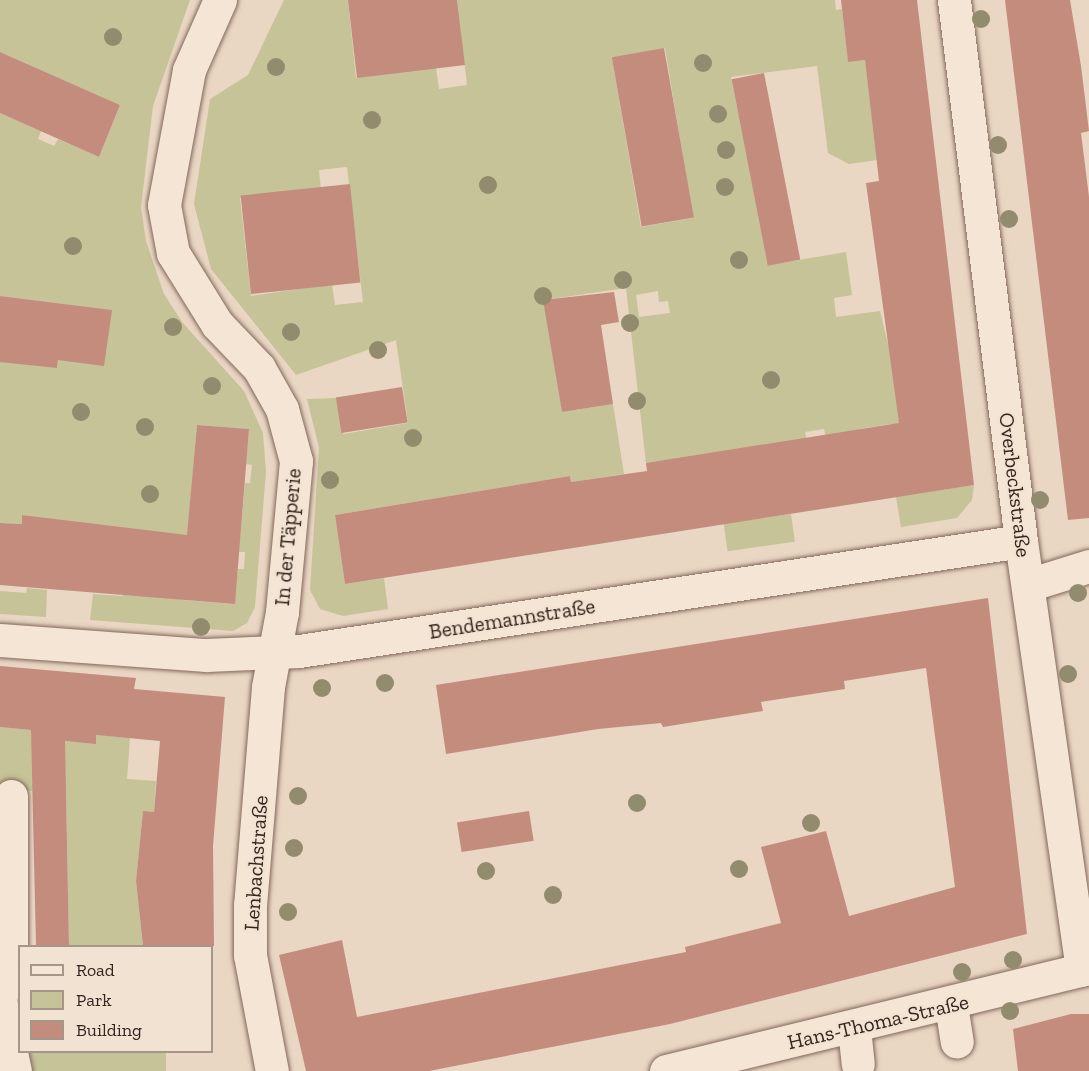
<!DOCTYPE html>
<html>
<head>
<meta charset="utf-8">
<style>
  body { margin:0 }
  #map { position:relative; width:1089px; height:1071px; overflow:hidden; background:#e9d6c3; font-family:"Zilla Slab",serif }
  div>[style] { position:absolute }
  .green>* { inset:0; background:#c6c398; transform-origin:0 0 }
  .building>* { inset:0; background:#c48c7c; transform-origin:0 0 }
  .roads { filter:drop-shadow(0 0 2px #82685b) drop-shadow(0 0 2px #82685b) }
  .minor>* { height:33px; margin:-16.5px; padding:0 16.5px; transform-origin:16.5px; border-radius:16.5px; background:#f5e5d5 }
  .trees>* { width:18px; height:18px; margin:-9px; border-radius:50%; background:#928b6d }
  span { translate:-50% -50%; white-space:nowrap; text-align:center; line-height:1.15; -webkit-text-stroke:4.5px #f2e2d2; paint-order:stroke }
  .street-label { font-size:21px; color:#33241e }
  .legend { position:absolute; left:18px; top:945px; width:195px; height:108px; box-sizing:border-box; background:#f2e2d2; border:2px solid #a6968a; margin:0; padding:8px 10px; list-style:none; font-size:18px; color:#33241e }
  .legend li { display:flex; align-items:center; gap:12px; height:30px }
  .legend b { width:30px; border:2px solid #a6968a }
</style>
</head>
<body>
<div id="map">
  <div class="green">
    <div style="clip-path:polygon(evenodd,0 0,190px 0,153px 106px,141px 207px,146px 241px,164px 294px,182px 322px,244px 391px,263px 433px,266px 472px,255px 607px,247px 623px,233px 631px,90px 620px,93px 594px,123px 596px,129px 529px,23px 515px,22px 524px,0 523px,0 353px,57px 368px,58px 360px,111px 310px,0 296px,0 113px,41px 131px,38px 139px,54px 146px,58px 139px,99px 157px,120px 105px,0 52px,0 0,197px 425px,249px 429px,246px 464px,252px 465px,250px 483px,245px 483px,239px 552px,245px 552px,244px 569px,238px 569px,234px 604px,182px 600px,197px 425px)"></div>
    <div style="clip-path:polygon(evenodd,284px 0,348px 0,356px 78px,436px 67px,439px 89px,467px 85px,457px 0,835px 0,836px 10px,842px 9px,848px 62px,865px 60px,877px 160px,849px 164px,828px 153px,817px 66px,731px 77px,769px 265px,846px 252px,852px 295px,834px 298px,836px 317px,880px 311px,909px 430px,890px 424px,860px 429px,861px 438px,826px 439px,824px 429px,805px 432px,807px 442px,646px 463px,626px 288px,544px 300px,562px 412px,613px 404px,624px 474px,571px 482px,570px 476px,335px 515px,345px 584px,384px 578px,388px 609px,343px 616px,320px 609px,310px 590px,319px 448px,307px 399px,336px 398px,343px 434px,408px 423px,396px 340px,296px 375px,211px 269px,194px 204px,210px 99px,248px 75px,284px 0,665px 48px,693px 218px,641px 227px,612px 58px,665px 48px,284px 0,347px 167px,363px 302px,335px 305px,332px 284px,251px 296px,240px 198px,321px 190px,319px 170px,347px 167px,284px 0,658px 291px,659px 302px,668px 301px,670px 313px,639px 317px,636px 295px,658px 291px)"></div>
    <div style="clip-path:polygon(974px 485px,972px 500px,957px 518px,901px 527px,896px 497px)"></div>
    <div style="left:791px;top:514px;width:28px;height:68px;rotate:82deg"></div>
    <div style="clip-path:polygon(27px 588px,47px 590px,46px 617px,0 614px,0 591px,26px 593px)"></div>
    <div style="clip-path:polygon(0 727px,31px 730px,31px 738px,47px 740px,96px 743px,96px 735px,130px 738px,127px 779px,156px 781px,154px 812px,143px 812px,136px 882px,143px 946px,69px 946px,66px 794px,0 788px)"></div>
    <div style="left:23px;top:1052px;width:143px;height:20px"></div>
  </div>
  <div class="building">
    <div style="clip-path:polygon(348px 0,457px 0,465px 65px,357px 78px)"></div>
    <div style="clip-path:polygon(841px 0,917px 0,974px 485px,345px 584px,335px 515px,570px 476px,571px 482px,647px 471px,646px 463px,899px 423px,866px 183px,879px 181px,865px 60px,848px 62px)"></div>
    <div style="clip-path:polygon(1005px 0,1070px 0,1081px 66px,1089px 131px,1081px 133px,1089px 197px,1089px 518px,1068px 520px)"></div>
    <div style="left:664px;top:48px;width:172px;height:53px;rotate:80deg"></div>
    <div style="clip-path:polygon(0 52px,120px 105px,99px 157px,0 113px)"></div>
    <div style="left:764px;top:73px;width:190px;height:33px;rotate:79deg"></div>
    <div style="left:350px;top:184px;width:99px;height:110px;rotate:84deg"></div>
    <div style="clip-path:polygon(614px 292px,619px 322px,601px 325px,613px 404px,562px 412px,543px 300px)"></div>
    <div style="clip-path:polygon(0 296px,112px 310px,104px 366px,58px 360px,57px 368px,0 362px)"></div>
    <div style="left:402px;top:387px;width:36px;height:67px;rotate:81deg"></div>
    <div style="clip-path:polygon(197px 425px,249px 429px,235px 604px,0 585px,0 523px,22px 524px,22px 515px,187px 535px)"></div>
    <div style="clip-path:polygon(988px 598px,1027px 934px,670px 1024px,429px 1071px,306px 1071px,279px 955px,342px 940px,357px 1017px,686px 952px,685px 947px,781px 923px,761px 847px,826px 831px,849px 916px,955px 887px,926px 668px,844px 681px,845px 689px,761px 702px,763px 711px,663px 727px,661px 723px,598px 729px,446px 754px,436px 685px)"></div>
    <div style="clip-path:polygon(0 666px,136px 678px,134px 689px,225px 697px,213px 846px,214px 946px,143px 946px,136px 881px,143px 811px,154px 812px,160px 741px,96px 735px,96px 744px,65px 741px,69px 946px,36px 946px,31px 730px,0 727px)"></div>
    <div style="left:529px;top:811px;width:30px;height:73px;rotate:81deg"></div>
    <div style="clip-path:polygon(1071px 1014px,1089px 1014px,1089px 1071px,1018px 1071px,1013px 1029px)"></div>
  </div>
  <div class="roads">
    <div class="minor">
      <div style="left:220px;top:0;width:77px;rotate:113.9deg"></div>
      <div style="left:189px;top:70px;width:137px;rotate:100.5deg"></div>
      <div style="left:164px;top:205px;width:49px;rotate:79.4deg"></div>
      <div style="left:173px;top:253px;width:84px;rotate:58.2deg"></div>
      <div style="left:217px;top:324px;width:61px;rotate:46.3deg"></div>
      <div style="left:259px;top:368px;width:47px;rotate:60.7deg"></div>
      <div style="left:282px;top:409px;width:54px;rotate:74.9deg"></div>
      <div style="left:296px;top:461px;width:152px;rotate:95.3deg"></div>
      <div style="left:282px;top:612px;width:76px;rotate:100.6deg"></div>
      <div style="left:268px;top:687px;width:219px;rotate:94.7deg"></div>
      <div style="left:250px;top:905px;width:50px;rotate:90deg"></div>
      <div style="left:250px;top:955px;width:118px;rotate:79.3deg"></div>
      <div style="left:954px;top:0;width:545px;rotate:82.94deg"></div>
      <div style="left:1021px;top:541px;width:433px;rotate:81.9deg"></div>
      <div style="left:1028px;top:585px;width:64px;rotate:-17.3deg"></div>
      <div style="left:0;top:640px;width:207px;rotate:4.2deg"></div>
      <div style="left:206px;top:655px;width:93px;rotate:-2.5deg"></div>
      <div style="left:299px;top:651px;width:730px;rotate:-8.66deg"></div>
      <div style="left:0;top:1000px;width:50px;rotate:-77.3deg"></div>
      <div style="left:11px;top:951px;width:155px;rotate:-90deg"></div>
      <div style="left:0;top:1000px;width:73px;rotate:78.1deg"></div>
      <div style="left:951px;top:1005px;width:37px;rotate:81deg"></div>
      <div style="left:854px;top:1028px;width:36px;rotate:84deg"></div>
      <div style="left:666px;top:1071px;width:435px;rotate:-13.7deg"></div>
    </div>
  </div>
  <div class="trees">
    <div style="left:981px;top:19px"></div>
    <div style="left:113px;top:37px"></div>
    <div style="left:703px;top:63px"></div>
    <div style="left:276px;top:67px"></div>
    <div style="left:718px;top:114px"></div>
    <div style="left:372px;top:120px"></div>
    <div style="left:998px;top:145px"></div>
    <div style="left:726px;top:150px"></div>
    <div style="left:488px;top:185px"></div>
    <div style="left:725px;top:187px"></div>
    <div style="left:1009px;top:219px"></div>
    <div style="left:73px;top:246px"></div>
    <div style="left:739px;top:260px"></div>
    <div style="left:623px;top:280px"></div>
    <div style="left:543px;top:296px"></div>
    <div style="left:630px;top:323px"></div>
    <div style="left:173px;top:327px"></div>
    <div style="left:291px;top:332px"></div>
    <div style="left:378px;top:350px"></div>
    <div style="left:771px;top:380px"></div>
    <div style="left:212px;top:386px"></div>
    <div style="left:637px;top:401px"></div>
    <div style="left:81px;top:412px"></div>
    <div style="left:145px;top:427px"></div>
    <div style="left:413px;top:438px"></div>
    <div style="left:330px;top:480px"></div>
    <div style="left:150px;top:494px"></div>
    <div style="left:1040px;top:500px"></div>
    <div style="left:1078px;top:593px"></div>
    <div style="left:201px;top:627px"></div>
    <div style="left:1068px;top:674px"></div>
    <div style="left:385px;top:683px"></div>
    <div style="left:322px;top:688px"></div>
    <div style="left:298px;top:796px"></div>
    <div style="left:637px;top:803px"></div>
    <div style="left:811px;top:823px"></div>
    <div style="left:294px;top:848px"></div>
    <div style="left:739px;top:869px"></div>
    <div style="left:486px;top:871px"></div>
    <div style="left:553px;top:895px"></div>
    <div style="left:288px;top:912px"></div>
    <div style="left:1013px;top:960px"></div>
    <div style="left:962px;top:972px"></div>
    <div style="left:1010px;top:1011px"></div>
  </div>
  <div class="street-label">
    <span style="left:1015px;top:485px;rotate:83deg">Overbeckstraße</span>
    <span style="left:288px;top:537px;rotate:-85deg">In der Täpperie</span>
    <span style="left:512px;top:619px;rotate:-9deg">Bendemannstraße</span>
    <span style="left:256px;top:863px;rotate:-86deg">Lenbachstraße</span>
    <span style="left:878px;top:1022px;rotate:-13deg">Hans-Thoma-Straße</span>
  </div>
  <ul class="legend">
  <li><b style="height:8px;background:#f5e5d5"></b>Road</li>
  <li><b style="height:16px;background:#c6c398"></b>Park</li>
  <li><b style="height:16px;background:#c48c7c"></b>Building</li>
  </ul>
</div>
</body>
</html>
